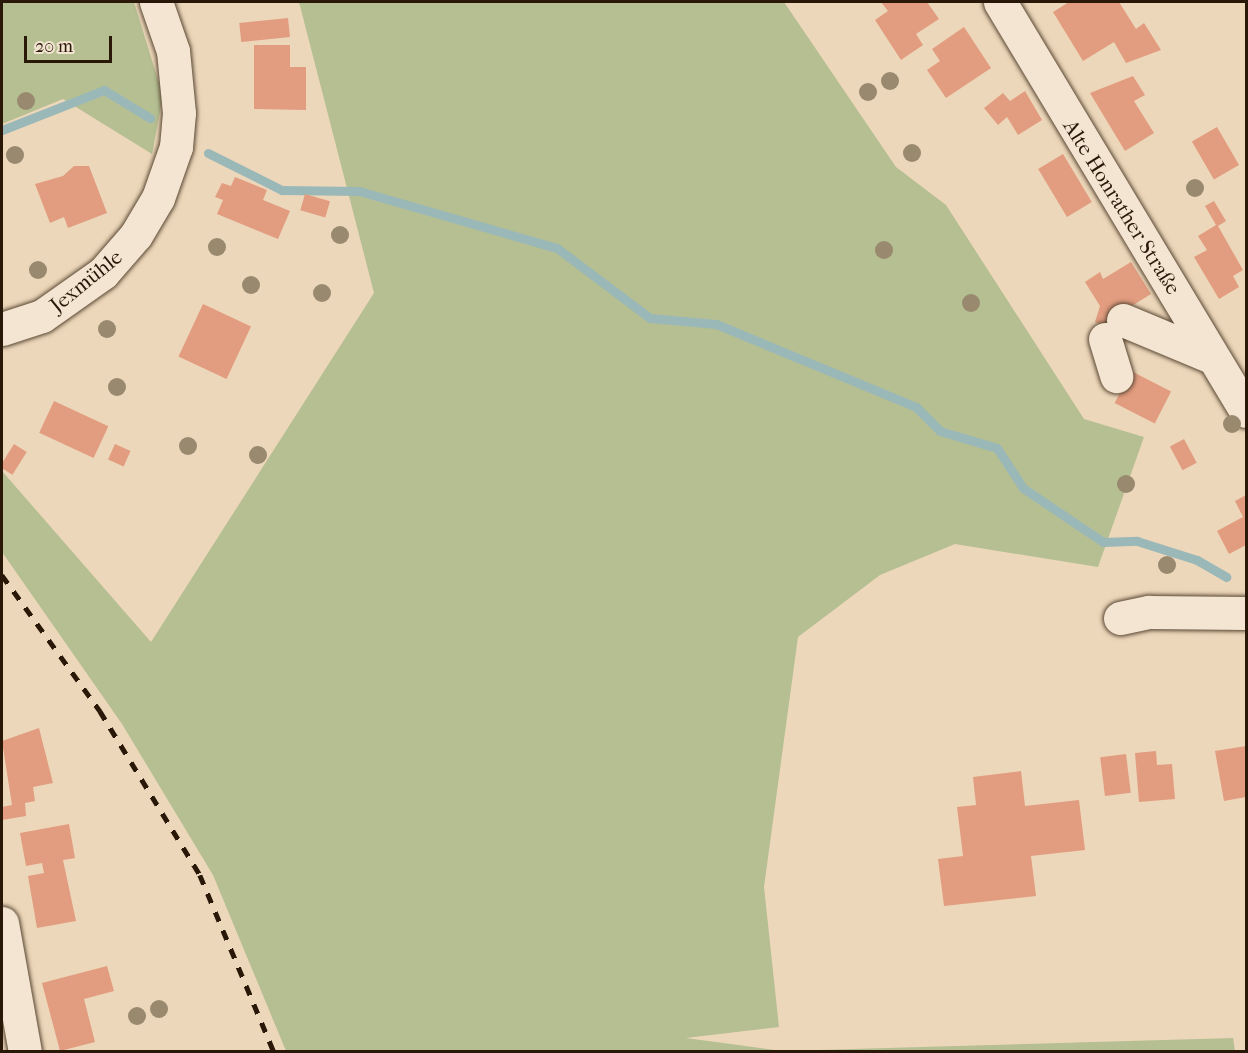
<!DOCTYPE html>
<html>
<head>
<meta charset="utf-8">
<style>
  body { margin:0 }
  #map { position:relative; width:1248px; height:1053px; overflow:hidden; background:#edd7ba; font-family:"IM FELL French Canon",serif }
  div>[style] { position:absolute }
  .green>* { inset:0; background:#b5bf92 }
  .stream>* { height:9px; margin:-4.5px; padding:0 4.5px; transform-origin:4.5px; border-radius:4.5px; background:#9bb8b8 }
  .building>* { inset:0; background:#e29c7f; transform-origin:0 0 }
  .roads { filter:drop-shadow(0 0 2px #5a4834) drop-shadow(0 0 2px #5a4834) }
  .minor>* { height:33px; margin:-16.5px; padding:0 16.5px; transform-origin:16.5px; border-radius:16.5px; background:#f3e5d2 }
  .rail>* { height:4.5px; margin-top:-2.25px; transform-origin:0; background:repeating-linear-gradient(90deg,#291807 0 10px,transparent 0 20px) }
  .trees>* { width:18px; height:18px; margin:-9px; border-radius:50%; background:#98896f }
  span { translate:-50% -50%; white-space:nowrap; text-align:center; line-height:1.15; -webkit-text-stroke:4.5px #f3e5d2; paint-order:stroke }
  .street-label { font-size:21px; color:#291807 }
  .frame { position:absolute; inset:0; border:3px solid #291807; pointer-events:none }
  .scale { position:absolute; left:24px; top:36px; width:88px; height:27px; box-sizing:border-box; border:3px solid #291807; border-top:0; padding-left:8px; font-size:18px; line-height:21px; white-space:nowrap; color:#291807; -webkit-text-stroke:4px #f3e5d2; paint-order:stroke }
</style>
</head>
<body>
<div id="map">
  <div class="green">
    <div style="clip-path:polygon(2px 2px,134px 2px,163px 96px,152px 154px,63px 99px,2px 124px)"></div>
    <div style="clip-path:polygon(299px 2px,784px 2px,896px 167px,946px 205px,1084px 419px,1144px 437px,1098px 567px,955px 544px,880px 575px,798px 637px,764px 887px,779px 1027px,686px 1038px,782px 1051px,1233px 1038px,1235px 1051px,286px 1051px,213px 875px,122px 724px,2px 552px,2px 471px,151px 642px,374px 293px)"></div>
  </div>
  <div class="stream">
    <div style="left:2px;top:130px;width:110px;rotate:-21.4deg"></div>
    <div style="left:104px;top:90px;width:54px;rotate:31.3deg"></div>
    <div style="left:208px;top:153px;width:83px;rotate:26.6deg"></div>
    <div style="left:282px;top:190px;width:77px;rotate:0.7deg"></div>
    <div style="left:359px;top:191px;width:206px;rotate:16.1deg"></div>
    <div style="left:557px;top:248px;width:116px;rotate:37deg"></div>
    <div style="left:650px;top:318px;width:66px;rotate:5.2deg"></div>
    <div style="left:716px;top:324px;width:217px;rotate:22.5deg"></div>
    <div style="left:916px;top:407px;width:34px;rotate:45deg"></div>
    <div style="left:940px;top:431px;width:59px;rotate:16.6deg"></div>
    <div style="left:997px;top:448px;width:48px;rotate:57deg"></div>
    <div style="left:1023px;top:488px;width:97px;rotate:34deg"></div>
    <div style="left:1103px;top:542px;width:34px;rotate:-2deg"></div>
    <div style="left:1137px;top:541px;width:63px;rotate:17.6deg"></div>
    <div style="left:1197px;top:560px;width:34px;rotate:30deg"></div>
  </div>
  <div class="building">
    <div style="clip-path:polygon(881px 2px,927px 2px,939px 19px,916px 34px,923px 45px,901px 60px,875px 20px,888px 11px)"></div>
    <div style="clip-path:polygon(1069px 2px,1119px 2px,1136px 29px,1144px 23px,1161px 50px,1126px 63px,1114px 42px,1083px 61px,1053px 12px)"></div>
    <div style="left:288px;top:18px;width:19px;height:49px;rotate:84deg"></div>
    <div style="clip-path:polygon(964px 27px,991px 68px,946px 98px,927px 70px,940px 61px,932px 49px)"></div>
    <div style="clip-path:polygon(254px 45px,290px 45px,290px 67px,306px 67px,306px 110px,254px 109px)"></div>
    <div style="clip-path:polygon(1133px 76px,1145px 95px,1134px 101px,1154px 133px,1125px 151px,1090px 93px)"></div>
    <div style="clip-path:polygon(1025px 91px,1042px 120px,1018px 135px,1007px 117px,998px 125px,984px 108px,1003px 93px,1010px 101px)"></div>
    <div style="left:1217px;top:127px;width:44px;height:29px;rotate:60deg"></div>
    <div style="left:1063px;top:154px;width:56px;height:29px;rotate:59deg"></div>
    <div style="clip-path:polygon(74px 166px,89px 166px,107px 213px,68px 228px,64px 217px,50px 223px,35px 184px,63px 176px)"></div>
    <div style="clip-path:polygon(235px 177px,267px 190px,263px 200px,290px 211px,278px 239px,217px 214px,223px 200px,215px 197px,222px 183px,231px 186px)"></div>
    <div style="left:305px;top:194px;width:26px;height:17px;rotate:16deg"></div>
    <div style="clip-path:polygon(1214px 201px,1226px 221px,1218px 226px,1243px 270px,1233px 276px,1239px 287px,1219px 299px,1194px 257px,1207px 250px,1198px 236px,1216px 225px,1205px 206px)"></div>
    <div style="clip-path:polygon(1131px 262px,1151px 294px,1122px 312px,1116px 331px,1095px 322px,1100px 306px,1085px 282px,1100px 272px,1103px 279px)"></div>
    <div style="left:203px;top:304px;width:53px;height:58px;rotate:25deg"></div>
    <div style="left:1131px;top:371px;width:45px;height:36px;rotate:27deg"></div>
    <div style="left:54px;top:401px;width:60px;height:35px;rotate:25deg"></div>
    <div style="left:1184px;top:439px;width:27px;height:16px;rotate:62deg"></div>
    <div style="left:14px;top:444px;width:15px;height:27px;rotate:32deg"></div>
    <div style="left:115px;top:444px;width:17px;height:17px;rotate:24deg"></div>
    <div style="clip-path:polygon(1246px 495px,1246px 545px,1229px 554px,1217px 531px,1243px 517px,1235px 501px)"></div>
    <div style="clip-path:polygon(39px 728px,53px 783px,33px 787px,35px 801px,25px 803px,26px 816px,2px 820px,2px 807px,12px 805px,2px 741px)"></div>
    <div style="clip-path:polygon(1246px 746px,1246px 797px,1224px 801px,1215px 751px)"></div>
    <div style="clip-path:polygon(1156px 751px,1157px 765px,1172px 764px,1175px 799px,1139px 802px,1135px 753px)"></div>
    <div style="left:1126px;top:754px;width:39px;height:26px;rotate:83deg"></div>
    <div style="clip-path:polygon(1021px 771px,1025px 806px,1079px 800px,1085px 850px,1031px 856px,1036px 896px,944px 906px,938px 859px,963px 856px,957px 807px,976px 805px,973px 777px)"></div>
    <div style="clip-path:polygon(69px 824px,75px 858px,63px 860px,76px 921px,37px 928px,28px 876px,44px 873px,42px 863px,26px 866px,20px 833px)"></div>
    <div style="clip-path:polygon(107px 966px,114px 991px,84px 999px,95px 1042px,60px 1051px,42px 983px)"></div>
  </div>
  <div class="roads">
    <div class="minor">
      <div style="left:1000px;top:2px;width:477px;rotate:59deg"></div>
      <div style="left:1123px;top:320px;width:96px;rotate:22.6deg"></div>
      <div style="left:2px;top:329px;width:42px;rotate:-18deg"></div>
      <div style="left:42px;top:316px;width:75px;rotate:-35.2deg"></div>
      <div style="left:103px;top:273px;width:50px;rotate:-49deg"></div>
      <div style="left:136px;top:235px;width:43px;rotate:-59.3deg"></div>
      <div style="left:158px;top:198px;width:54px;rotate:-70.6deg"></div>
      <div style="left:176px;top:147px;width:34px;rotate:-85deg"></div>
      <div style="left:179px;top:113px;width:62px;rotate:-95.5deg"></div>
      <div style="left:173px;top:51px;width:52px;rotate:-109.1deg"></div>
      <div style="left:1105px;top:339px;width:39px;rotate:73deg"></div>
      <div style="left:1120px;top:618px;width:30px;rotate:-12deg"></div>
      <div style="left:1149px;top:612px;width:97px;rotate:0.6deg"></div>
      <div style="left:2px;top:923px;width:131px;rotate:79.9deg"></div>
    </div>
  </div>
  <div class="rail">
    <div style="left:2px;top:575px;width:168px;rotate:54.2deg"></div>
    <div style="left:100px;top:711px;width:192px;rotate:58.6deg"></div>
    <div style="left:200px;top:875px;width:192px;rotate:67.3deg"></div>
  </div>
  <div class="trees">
    <div style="left:890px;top:81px"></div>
    <div style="left:868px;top:92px"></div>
    <div style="left:26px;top:101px"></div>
    <div style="left:912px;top:153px"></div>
    <div style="left:15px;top:155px"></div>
    <div style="left:1195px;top:188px"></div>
    <div style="left:340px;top:235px"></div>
    <div style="left:217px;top:247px"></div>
    <div style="left:884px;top:250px"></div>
    <div style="left:38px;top:270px"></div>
    <div style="left:251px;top:285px"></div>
    <div style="left:322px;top:293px"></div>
    <div style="left:971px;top:303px"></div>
    <div style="left:107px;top:329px"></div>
    <div style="left:117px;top:387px"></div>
    <div style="left:1232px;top:424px"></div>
    <div style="left:188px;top:446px"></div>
    <div style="left:258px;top:455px"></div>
    <div style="left:1126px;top:484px"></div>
    <div style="left:1167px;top:565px"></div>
    <div style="left:159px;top:1009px"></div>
    <div style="left:137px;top:1016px"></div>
  </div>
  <div class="street-label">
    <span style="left:1122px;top:207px;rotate:58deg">Alte Honrather Straße</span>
    <span style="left:86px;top:281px;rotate:-39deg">Jexmühle</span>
  </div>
  <div class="frame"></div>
  <div class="scale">20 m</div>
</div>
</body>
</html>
